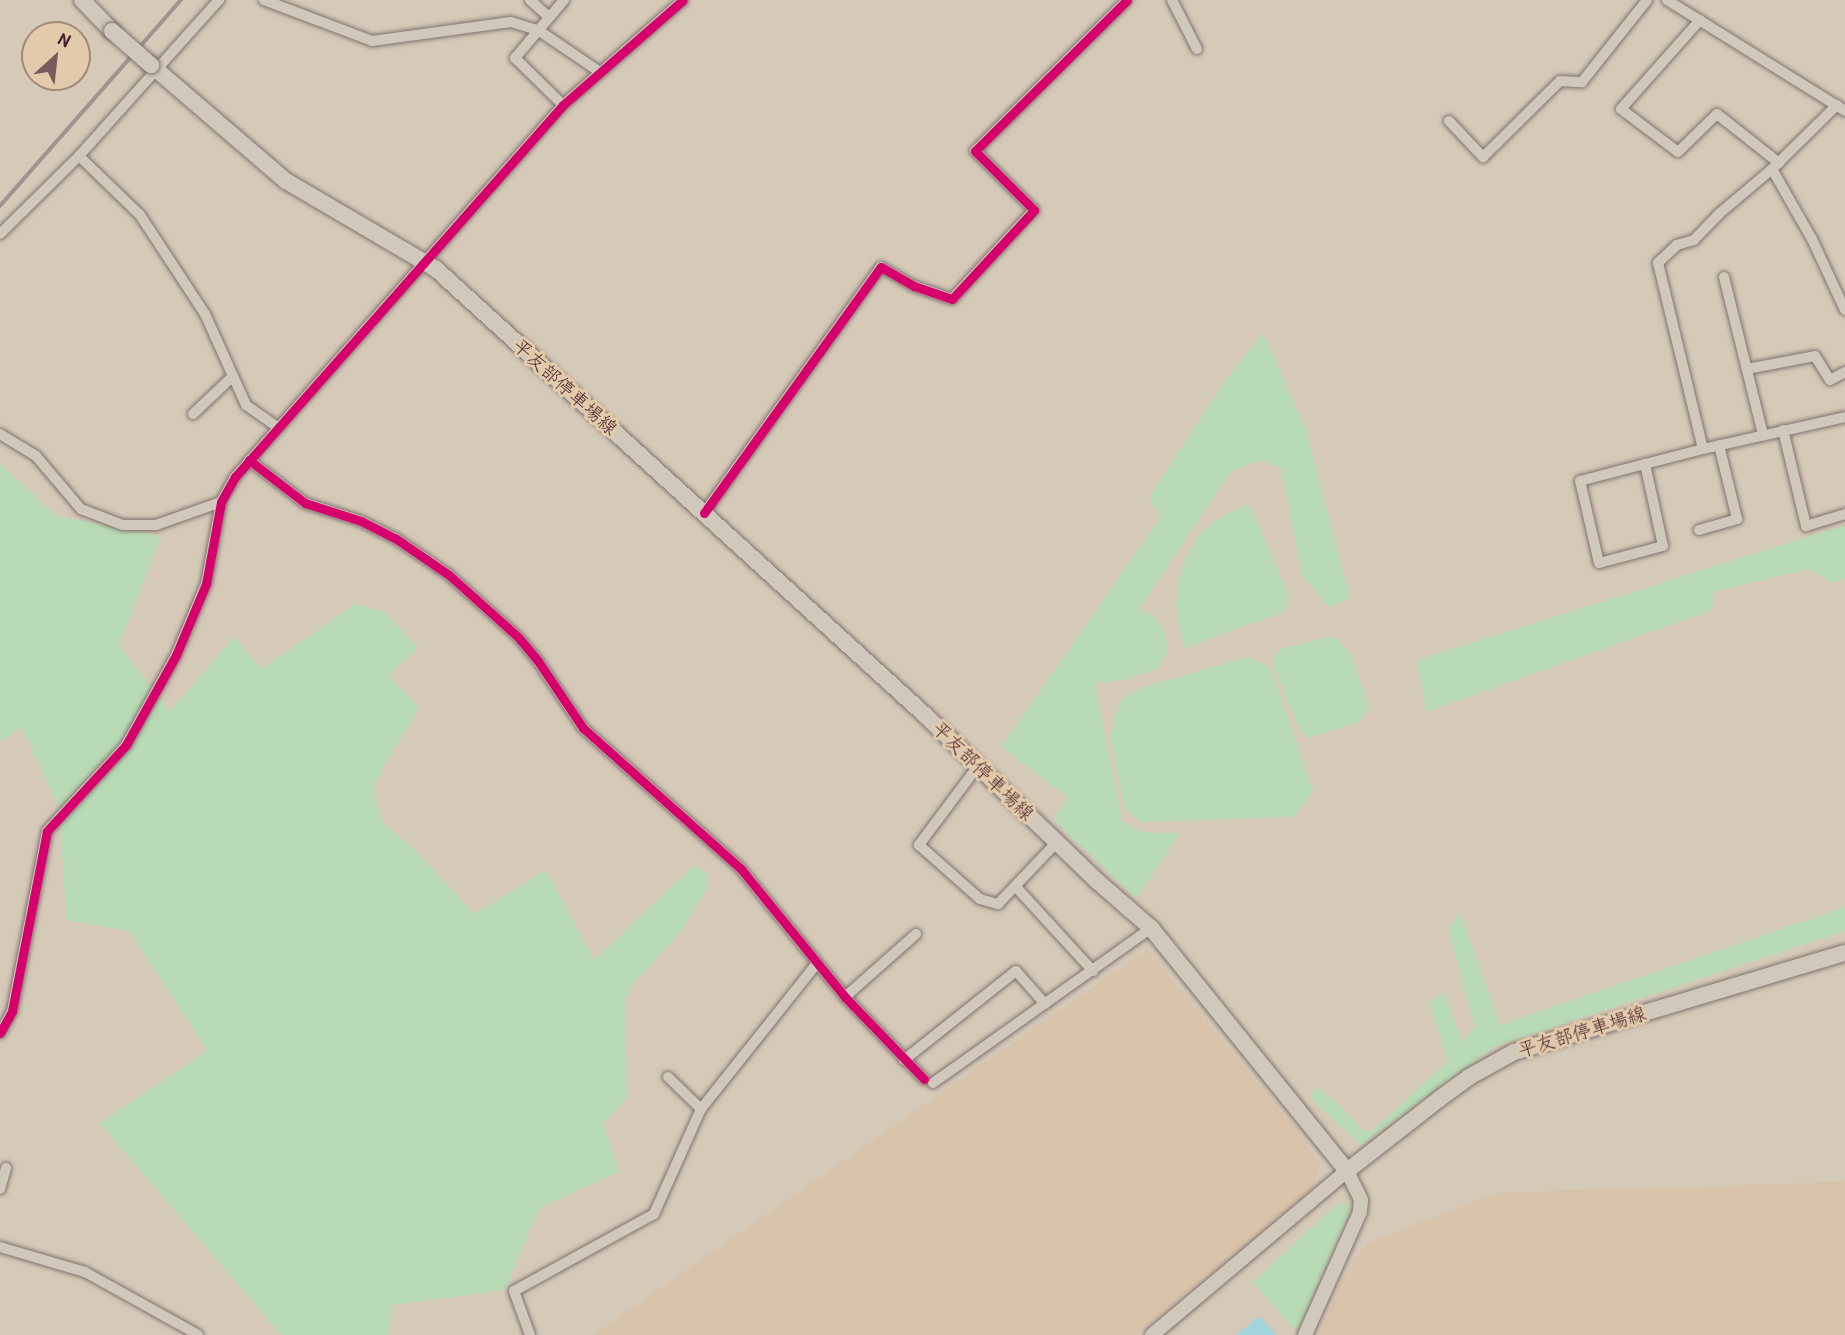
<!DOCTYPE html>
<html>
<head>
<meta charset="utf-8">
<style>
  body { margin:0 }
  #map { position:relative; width:1845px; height:1335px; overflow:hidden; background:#d5c9b8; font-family:"Patrick Hand","Klee One",sans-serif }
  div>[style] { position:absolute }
  .built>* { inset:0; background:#d8c4aa }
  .green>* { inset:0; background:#b8dab5 }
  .water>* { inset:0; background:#a3d6dc }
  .roads { filter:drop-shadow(0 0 2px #81736e) drop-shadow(0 0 2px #81736e) }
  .minor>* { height:10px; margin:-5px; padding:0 5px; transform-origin:5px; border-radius:5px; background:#d1c8bc }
  .tertiary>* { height:14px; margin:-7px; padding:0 7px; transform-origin:7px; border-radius:7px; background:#d1c8bc }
  .secondary>* { height:16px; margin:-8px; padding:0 8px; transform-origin:8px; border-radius:8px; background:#d1c8bc }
  .rail>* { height:3.5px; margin:-1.75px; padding:0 1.75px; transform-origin:1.75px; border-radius:1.75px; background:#9f958e }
  .bridges { filter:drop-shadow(0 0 2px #81736e) drop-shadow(0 0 2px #81736e) }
  .secondary-bridge>* { height:16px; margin:-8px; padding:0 8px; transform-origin:8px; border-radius:8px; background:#d1c8bc }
  .cycleway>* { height:9px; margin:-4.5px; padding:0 4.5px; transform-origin:4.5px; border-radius:4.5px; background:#d6006c }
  span { translate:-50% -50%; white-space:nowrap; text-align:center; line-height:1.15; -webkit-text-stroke:6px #e2cbab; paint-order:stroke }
  .street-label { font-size:19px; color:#4a1f2b }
  .north { position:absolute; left:21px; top:21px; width:70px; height:70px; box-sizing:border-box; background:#e2cbab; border:2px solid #a58678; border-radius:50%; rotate:27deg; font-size:19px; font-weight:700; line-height:28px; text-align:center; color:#4a1f2b }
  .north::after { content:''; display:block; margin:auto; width:24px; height:32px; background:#7b5a5c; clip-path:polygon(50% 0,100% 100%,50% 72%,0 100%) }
</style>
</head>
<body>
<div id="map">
  <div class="built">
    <div style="clip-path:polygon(1147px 950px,1298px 1132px,1320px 1165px,1312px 1189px,1135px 1335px,593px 1335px)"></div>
    <div style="clip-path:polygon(1845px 1182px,1845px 1335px,1319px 1335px,1345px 1275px,1366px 1244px,1496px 1193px)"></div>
  </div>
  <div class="green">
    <div style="clip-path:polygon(1263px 333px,1306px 430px,1350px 598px,1329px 607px,1302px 576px,1281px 469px,1261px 460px,1230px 472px,1138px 610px,1153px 614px,1164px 632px,1168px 649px,1159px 668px,1125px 680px,1095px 683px,1122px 821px,1141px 832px,1180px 833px,1136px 899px,1053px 820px,1067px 797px,1001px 747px,1160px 518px,1149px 497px,1226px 379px)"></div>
    <div style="clip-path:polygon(0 464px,57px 516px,161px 536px,119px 646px,170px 711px,234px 637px,261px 669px,355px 604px,385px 612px,418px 648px,388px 675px,419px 708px,387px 761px,376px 782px,374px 795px,383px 823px,417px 852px,474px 914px,546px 870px,594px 960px,694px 865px,707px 873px,708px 884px,703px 895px,680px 933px,631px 986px,625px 1001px,627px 1098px,603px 1123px,619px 1172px,539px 1208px,505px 1290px,392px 1305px,388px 1335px,281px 1335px,99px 1123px,207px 1051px,129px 931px,66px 920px,60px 809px,21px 727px,0 742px)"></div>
    <div style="clip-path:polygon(1249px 503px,1289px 596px,1284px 612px,1184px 648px,1176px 608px,1177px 586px,1183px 564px,1199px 534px,1222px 516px)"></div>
    <div style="clip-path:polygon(1845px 525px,1845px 579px,1831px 582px,1808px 569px,1714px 592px,1712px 610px,1426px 712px,1417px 660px)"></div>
    <div style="clip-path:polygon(1333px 636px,1350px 652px,1369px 707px,1359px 722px,1306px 738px,1297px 724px,1272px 661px,1280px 649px)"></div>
    <div style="clip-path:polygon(1249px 657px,1271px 668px,1313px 791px,1294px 817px,1140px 822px,1129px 813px,1122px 797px,1111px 739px,1114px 717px,1124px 697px,1146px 686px)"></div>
    <div style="clip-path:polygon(1845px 907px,1845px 931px,1496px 1046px,1361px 1145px,1310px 1098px,1316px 1087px,1337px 1103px,1364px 1131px,1372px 1131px,1448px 1061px,1429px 1001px,1444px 993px,1462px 1042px,1475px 1027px,1448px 929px,1460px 912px,1500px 1025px)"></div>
    <div style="clip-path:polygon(1338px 1203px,1352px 1206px,1297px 1332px,1252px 1282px)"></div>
  </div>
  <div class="water">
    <div style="clip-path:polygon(1259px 1316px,1276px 1335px,1236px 1335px)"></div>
  </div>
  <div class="roads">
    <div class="minor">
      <div style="left:264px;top:0;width:116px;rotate:20.8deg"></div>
      <div style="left:372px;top:41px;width:140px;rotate:-7.8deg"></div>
      <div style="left:511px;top:22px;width:28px;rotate:17deg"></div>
      <div style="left:538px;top:30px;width:75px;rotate:34.1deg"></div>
      <div style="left:530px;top:0;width:25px;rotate:42deg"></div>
      <div style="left:1172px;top:0;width:55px;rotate:63deg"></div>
      <div style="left:1667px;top:0;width:210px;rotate:31.9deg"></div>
      <div style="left:1700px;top:20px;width:119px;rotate:131.6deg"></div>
      <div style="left:1621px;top:109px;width:71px;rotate:37deg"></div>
      <div style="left:1678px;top:152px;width:54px;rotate:-44.3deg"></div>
      <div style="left:1717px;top:114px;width:79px;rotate:38.3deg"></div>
      <div style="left:563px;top:105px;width:67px;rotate:-135.6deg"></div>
      <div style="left:515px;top:58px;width:76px;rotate:-49.8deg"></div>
      <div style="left:1837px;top:105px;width:91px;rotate:135.4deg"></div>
      <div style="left:1772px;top:169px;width:81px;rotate:60.3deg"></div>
      <div style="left:1812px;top:239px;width:78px;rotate:65.1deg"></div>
      <div style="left:1449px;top:121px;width:50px;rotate:46.6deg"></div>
      <div style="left:1483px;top:157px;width:108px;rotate:-44.6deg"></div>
      <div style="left:1560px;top:81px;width:22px;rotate:3deg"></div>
      <div style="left:1582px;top:82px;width:105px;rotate:-51.6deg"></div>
      <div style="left:79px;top:156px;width:85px;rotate:44deg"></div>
      <div style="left:140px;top:215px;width:118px;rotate:56.7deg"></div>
      <div style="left:205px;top:314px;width:100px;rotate:65.7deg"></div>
      <div style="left:246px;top:405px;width:37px;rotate:35deg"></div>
      <div style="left:1772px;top:169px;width:70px;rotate:139.7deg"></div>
      <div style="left:1719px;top:214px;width:36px;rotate:134deg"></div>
      <div style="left:1694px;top:240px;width:18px;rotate:164deg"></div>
      <div style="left:1677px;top:245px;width:26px;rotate:137deg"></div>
      <div style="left:1658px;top:263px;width:191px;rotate:76.4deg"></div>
      <div style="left:1703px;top:449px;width:146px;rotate:-12.7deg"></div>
      <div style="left:0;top:234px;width:111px;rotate:-44.6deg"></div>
      <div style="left:79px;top:156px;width:210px;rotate:-48.1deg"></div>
      <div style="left:1724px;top:277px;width:163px;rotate:76.1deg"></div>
      <div style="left:1747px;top:369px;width:69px;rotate:-10.8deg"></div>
      <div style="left:1815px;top:356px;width:28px;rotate:58deg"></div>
      <div style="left:1830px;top:380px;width:17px;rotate:-28deg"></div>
      <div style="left:193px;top:414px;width:55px;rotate:-43.5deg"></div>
      <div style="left:1783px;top:430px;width:99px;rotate:76.5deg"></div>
      <div style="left:1806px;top:526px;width:41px;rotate:-17.1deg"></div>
      <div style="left:0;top:434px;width:42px;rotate:31.4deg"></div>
      <div style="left:36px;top:456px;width:70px;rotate:49.7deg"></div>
      <div style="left:81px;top:509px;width:45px;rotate:20.9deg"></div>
      <div style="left:123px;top:525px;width:33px"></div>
      <div style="left:156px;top:525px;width:69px;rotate:-19.5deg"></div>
      <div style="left:249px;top:460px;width:71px;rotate:37.5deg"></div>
      <div style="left:305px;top:503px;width:59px;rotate:17.8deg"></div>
      <div style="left:361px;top:521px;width:38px;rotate:27deg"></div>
      <div style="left:395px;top:538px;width:65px;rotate:34.4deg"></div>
      <div style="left:449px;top:575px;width:93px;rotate:41.9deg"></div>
      <div style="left:518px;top:637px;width:31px;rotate:50deg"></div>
      <div style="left:538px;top:661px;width:81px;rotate:56.1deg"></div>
      <div style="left:583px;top:728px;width:212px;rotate:41.7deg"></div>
      <div style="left:741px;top:869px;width:165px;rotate:50.9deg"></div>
      <div style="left:845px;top:997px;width:114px;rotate:46.1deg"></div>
      <div style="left:1645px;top:464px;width:84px;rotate:77.6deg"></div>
      <div style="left:1663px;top:546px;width:66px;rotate:165.1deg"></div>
      <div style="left:1599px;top:563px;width:84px;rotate:-103deg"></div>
      <div style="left:1580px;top:481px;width:67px;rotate:-14.7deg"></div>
      <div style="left:1645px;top:464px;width:60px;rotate:-14.5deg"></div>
      <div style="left:704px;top:513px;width:303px;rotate:-54.3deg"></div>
      <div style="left:881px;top:267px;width:38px;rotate:30deg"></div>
      <div style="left:914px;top:286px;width:40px;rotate:18.9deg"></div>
      <div style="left:952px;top:299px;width:121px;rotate:-47.3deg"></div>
      <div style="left:1034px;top:210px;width:83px;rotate:-135deg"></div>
      <div style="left:975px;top:151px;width:214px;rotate:-44.8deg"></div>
      <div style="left:1699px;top:530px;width:40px;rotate:-16deg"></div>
      <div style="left:1737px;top:519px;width:76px;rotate:-103.7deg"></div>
      <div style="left:978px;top:766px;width:99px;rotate:126.8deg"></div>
      <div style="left:919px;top:845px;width:81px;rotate:41.5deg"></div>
      <div style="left:980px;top:899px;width:19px;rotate:16deg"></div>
      <div style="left:998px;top:904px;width:86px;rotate:-46.4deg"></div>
      <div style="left:1016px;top:887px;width:114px;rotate:47.5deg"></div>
      <div style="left:845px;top:997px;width:95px;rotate:-41.6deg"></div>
      <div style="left:0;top:1033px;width:25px;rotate:-61deg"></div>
      <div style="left:12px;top:1011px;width:183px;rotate:-79deg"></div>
      <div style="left:47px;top:831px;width:117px;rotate:-47.4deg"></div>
      <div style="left:126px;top:745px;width:103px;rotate:-60.9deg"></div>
      <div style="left:176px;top:655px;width:77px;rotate:-67.1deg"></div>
      <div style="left:206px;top:584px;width:83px;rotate:-79.6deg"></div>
      <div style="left:221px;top:502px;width:29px;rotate:-61deg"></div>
      <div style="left:235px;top:477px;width:496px;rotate:-48.6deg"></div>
      <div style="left:563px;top:105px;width:159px;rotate:-41.2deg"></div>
      <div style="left:904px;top:1060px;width:143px;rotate:-38.5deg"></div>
      <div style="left:1016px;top:971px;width:44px;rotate:48.7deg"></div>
      <div style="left:668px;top:1077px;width:46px;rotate:44.1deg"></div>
      <div style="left:933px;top:1083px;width:267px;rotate:-35.4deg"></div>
      <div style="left:0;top:1189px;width:22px;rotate:-74deg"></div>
      <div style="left:0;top:1247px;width:89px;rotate:16.4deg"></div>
      <div style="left:85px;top:1272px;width:129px;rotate:29.1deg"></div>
      <div style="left:530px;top:1335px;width:47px;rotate:-110deg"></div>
      <div style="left:514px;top:1291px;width:160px;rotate:-28.8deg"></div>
      <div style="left:654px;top:1214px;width:115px;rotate:-65.9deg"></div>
      <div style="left:701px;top:1109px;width:186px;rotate:-51.5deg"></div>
    </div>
    <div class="tertiary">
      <div style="left:1152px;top:1335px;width:255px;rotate:-40.1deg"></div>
      <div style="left:1347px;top:1171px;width:32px;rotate:64deg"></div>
      <div style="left:1361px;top:1200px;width:12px;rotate:95deg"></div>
      <div style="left:1360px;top:1212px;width:135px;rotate:114.1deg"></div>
    </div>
    <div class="secondary">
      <div style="left:82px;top:0;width:43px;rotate:45.9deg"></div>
      <div style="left:151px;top:65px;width:178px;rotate:40.7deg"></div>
      <div style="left:286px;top:181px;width:174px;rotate:30.4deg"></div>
      <div style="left:436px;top:269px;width:662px;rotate:42.37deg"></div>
      <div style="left:925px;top:715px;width:239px;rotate:44deg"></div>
      <div style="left:1097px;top:881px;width:72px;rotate:41deg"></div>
      <div style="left:1151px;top:928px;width:312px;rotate:51.1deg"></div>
      <div style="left:1347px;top:1171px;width:117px;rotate:-38deg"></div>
      <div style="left:1439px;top:1099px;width:37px;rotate:-36deg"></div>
      <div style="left:1469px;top:1077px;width:51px;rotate:-29.1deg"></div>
      <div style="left:1514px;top:1052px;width:345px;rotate:-16.7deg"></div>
    </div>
  </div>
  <div class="rail">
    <div style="left:0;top:206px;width:274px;rotate:-48.7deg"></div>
  </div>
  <div class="bridges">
    <div class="secondary-bridge">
      <div style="left:112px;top:31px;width:52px;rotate:41.1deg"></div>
    </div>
  </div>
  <div class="cycleway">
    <div style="left:249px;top:460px;width:71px;rotate:37.5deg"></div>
    <div style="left:305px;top:503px;width:59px;rotate:17.8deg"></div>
    <div style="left:361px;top:521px;width:38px;rotate:27deg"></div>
    <div style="left:395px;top:538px;width:65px;rotate:34.4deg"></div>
    <div style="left:449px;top:575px;width:93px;rotate:41.9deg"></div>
    <div style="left:518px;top:637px;width:31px;rotate:50deg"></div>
    <div style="left:538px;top:661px;width:81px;rotate:56.1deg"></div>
    <div style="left:583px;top:728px;width:212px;rotate:41.7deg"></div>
    <div style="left:741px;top:869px;width:165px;rotate:50.9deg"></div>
    <div style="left:845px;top:997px;width:114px;rotate:46.1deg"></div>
    <div style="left:704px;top:513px;width:303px;rotate:-54.3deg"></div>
    <div style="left:881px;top:267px;width:38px;rotate:30deg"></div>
    <div style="left:914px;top:286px;width:40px;rotate:18.9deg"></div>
    <div style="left:952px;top:299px;width:121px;rotate:-47.3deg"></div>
    <div style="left:1034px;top:210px;width:83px;rotate:-135deg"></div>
    <div style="left:975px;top:151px;width:214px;rotate:-44.8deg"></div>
    <div style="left:0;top:1033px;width:25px;rotate:-61deg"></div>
    <div style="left:12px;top:1011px;width:183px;rotate:-79deg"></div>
    <div style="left:47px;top:831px;width:117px;rotate:-47.4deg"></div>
    <div style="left:126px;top:745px;width:103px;rotate:-60.9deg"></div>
    <div style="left:176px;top:655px;width:77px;rotate:-67.1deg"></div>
    <div style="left:206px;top:584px;width:83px;rotate:-79.6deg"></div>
    <div style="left:221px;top:502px;width:29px;rotate:-61deg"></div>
    <div style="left:235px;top:477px;width:496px;rotate:-48.6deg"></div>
    <div style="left:563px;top:105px;width:159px;rotate:-41.2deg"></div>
  </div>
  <div class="street-label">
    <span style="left:565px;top:387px;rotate:42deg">平友部停車場線</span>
    <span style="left:983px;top:771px;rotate:44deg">平友部停車場線</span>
    <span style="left:1582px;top:1032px;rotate:-17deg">平友部停車場線</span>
  </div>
  <div class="north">N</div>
</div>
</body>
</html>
